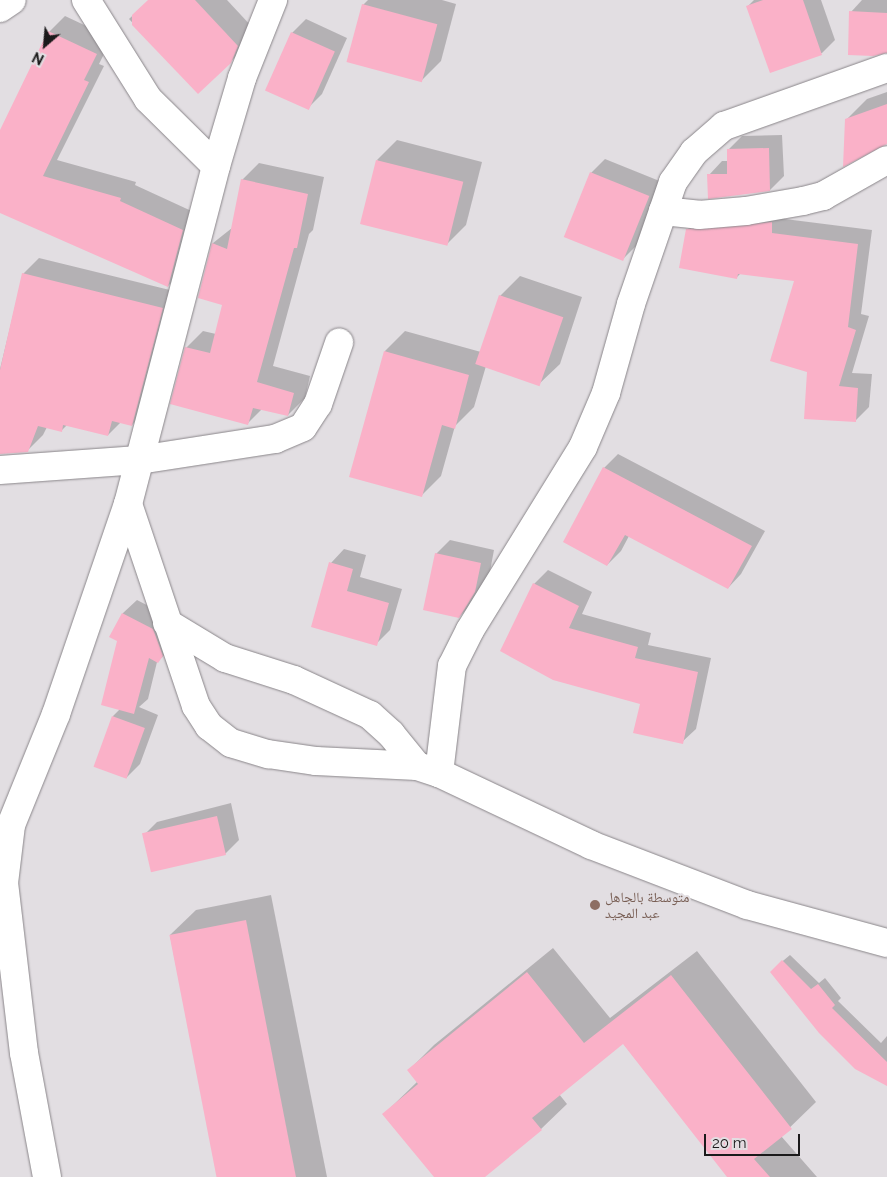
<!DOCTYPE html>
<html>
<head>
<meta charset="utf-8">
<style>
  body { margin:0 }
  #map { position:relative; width:887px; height:1177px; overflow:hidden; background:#e2dee2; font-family:Raleway,"Noto Naskh Arabic",sans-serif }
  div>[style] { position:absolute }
  .shadow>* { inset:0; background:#0003 }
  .building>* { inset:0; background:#fab1c8; transform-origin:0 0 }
  .roads { filter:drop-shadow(0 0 1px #8a868a) drop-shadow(0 0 1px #8a868a) }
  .minor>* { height:28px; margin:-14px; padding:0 14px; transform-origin:14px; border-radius:14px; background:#fff }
  .dots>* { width:14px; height:14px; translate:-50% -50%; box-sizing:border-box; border:2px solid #e2dee2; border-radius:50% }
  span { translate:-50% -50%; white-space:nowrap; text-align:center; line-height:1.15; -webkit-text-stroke:4px #e2dee2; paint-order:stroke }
  .education-label { font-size:14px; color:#785e54 }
  .left { translate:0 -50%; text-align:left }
  .north { position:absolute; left:20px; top:20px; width:50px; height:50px; -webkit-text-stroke:4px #e2dee2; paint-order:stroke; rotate:207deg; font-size:14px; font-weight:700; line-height:20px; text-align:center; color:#1b1a1b }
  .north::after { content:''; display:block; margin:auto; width:18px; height:22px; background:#1b1a1b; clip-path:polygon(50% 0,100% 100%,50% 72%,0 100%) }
  .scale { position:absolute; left:704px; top:1134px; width:96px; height:22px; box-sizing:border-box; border:2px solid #1b1a1b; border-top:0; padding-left:6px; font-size:15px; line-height:18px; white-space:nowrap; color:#1b1a1b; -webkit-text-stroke:4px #e2dee2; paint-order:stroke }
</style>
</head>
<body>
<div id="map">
  <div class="shadow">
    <div style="clip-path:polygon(149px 0,227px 0,254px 29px,248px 45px,198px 93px,129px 19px)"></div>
    <div style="clip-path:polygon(368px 0,442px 0,456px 4px,441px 61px,421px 81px,363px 5px)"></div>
    <div style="clip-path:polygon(754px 0,821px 0,835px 40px,822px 53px,771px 72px,748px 6px)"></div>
    <div style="clip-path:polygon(862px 0,887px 0,887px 52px,851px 12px)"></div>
    <div style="clip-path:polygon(65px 16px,112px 38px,99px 64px,104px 66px,57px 160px,136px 182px,135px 185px,198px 214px,184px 270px,168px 286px,0 212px,0 133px,49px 32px)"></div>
    <div style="clip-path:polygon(306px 19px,347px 38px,322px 94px,308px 108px,292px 33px)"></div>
    <div style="clip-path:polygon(887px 92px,887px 143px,846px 120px,867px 99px)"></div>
    <div style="clip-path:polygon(782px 135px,784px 176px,770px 190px,709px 175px,722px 161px,728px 161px,728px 150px,742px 136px)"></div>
    <div style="clip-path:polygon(397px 140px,482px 162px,466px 225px,446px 245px,377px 160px)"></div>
    <div style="clip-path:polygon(605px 159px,662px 182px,637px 245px,623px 259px,591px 173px)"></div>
    <div style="clip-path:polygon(259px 163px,324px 177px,313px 230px,309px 234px,273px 366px,310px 376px,305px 398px,288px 415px,262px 409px,248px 423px,186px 348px,203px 331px,216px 334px,224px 304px,199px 297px,213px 243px,232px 228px,242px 180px)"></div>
    <div style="clip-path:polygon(785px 209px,785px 219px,872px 230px,861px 314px,869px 316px,852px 373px,872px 374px,869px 407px,855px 421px,808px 371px,795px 280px,741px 273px,736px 278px,687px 230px,701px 216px)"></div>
    <div style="clip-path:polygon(39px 258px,178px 292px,148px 409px,132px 425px,121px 422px,108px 435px,67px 425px,61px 431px,47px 427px,43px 435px,27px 451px,0 453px,0 369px,23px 274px)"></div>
    <div style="clip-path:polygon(520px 276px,582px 297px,560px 364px,539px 384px,486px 366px,474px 407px,455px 426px,441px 476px,421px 496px,385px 351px,405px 331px,481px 352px,500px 296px)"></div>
    <div style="clip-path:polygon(618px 454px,765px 531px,741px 574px,728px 588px,629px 536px,621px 551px,607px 565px,604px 468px)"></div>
    <div style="clip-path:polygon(450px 540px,494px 550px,489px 577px,473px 603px,459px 617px,436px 554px)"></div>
    <div style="clip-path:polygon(344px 549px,366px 555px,360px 577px,402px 589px,390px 630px,376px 644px,331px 563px)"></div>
    <div style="clip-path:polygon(548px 570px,592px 592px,582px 614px,651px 633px,648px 645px,711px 658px,696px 729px,682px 742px,641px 703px,554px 678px,534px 584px)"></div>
    <div style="clip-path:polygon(137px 600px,166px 615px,172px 648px,157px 662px,148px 699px,139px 707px,158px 715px,140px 764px,126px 778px,113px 716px,120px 709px,119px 641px,111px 637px,123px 613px)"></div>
    <div style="clip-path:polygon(231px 803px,239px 840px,225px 854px,143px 836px,157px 822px)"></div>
    <div style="clip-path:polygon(271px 895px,327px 1177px,218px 1177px,170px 935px,196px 910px)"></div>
    <div style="clip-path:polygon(553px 948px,610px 1018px,697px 951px,816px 1102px,781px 1136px,817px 1177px,729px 1177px,623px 1043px,559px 1094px,567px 1104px,541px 1129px,483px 1177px,435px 1177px,384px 1114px,418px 1081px,409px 1070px,434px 1045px)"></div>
    <div style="clip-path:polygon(790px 955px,819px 983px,825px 978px,841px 998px,838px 1001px,881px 1043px,887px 1036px,887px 1084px,778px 965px)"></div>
  </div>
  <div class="building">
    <div style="clip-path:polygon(148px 0,195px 0,238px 46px,231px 63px,198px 94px,132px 25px,132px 15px)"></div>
    <div style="clip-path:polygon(763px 0,803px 0,822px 55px,770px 73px,746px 6px)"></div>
    <div style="left:362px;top:4px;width:78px;height:60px;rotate:15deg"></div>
    <div style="clip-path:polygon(849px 11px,887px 13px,887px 53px,873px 56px,848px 55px)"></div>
    <div style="clip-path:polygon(48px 31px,97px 54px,84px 80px,89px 82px,43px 176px,121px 198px,120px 201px,183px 230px,168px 287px,0 213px,0 130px)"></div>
    <div style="left:291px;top:32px;width:48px;height:64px;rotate:24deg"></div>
    <div style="clip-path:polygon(887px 104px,887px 144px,843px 167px,845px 119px)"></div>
    <div style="clip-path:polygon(769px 148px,770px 191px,708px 199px,707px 174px,727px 174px,727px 149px)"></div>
    <div style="left:376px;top:160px;width:90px;height:66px;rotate:14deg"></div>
    <div style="left:590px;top:172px;width:64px;height:70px;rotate:22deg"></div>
    <div style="clip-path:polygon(241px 179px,308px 194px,297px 248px,294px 248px,257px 382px,294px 393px,288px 416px,253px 408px,248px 425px,170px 404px,185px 347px,210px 353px,222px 305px,198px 298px,212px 243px,227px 249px)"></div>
    <div style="clip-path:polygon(772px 222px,772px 233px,858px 244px,848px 327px,856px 330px,839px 386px,858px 388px,856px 422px,804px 419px,807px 372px,770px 361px,794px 281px,738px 274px,737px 279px,679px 268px,686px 229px)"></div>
    <div style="clip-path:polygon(22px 273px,163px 308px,132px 426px,112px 421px,108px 436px,63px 425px,62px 432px,38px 426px,28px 452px,0 454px,0 370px)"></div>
    <div style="left:499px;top:295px;width:68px;height:73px;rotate:19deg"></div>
    <div style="clip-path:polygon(384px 351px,469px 375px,455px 429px,442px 425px,422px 497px,349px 477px)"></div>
    <div style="clip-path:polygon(603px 467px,752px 546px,728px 589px,625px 535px,607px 566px,563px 542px)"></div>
    <div style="clip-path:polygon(435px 553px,481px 563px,475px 592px,459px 618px,423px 610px)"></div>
    <div style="clip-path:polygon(329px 562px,353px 569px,347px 591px,389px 603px,377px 646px,311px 627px)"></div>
    <div style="clip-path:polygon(533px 583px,579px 606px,569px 628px,638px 647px,635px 658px,698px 672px,683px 744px,633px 733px,640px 704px,553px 680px,500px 651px)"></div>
    <div style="clip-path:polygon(122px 613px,153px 629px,163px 656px,158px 663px,149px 658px,134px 714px,101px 705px,117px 641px,109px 637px)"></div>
    <div style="left:112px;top:716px;width:35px;height:54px;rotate:20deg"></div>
    <div style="left:217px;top:816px;width:40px;height:77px;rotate:77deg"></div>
    <div style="left:246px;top:920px;width:262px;height:78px;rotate:79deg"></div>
    <div style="clip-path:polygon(782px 960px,811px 989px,818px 984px,835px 1005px,832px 1008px,887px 1062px,887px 1086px,855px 1069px,819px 1033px,770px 972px)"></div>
    <div style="clip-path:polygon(527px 972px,584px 1043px,671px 975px,792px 1129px,754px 1159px,770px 1177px,727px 1177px,623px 1044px,532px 1118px,542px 1130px,485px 1177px,434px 1177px,382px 1114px,418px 1084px,407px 1070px)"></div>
  </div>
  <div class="roads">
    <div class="minor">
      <div style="left:86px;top:0;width:117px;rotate:57.9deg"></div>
      <div style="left:148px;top:99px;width:95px;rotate:44.6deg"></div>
      <div style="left:0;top:8px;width:14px;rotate:-34deg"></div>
      <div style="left:663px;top:211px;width:36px;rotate:6deg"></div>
      <div style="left:699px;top:215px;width:47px;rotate:-4.9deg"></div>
      <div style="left:746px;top:211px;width:58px;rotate:-10deg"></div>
      <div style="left:803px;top:201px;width:21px;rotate:-14deg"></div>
      <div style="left:823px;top:196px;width:73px;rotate:-29.4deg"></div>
      <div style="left:0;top:470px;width:139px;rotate:-4.1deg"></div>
      <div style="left:139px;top:460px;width:138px;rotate:-8.8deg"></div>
      <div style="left:275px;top:439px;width:30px;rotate:-23deg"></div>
      <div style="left:303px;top:427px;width:27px;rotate:-57deg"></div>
      <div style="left:318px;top:404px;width:65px;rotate:-71deg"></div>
      <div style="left:128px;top:504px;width:213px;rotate:71.4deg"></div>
      <div style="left:196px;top:706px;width:24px;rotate:57deg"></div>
      <div style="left:209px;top:726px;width:28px;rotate:38deg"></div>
      <div style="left:231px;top:743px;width:39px;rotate:17deg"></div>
      <div style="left:268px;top:754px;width:49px;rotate:8.3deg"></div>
      <div style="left:316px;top:761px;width:101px;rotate:2.8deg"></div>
      <div style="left:417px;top:766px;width:23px;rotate:18deg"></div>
      <div style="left:439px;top:773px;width:168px;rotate:25.3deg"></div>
      <div style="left:591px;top:845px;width:167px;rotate:21deg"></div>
      <div style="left:747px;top:905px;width:145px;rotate:15.2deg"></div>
      <div style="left:167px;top:623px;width:68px;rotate:31.1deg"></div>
      <div style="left:225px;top:658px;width:72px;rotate:17.7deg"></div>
      <div style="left:294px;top:680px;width:84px;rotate:24.7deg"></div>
      <div style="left:370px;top:715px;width:28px;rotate:42deg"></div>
      <div style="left:391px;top:734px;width:41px;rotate:50.9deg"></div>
      <div style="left:439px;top:773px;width:108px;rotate:-83.1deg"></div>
      <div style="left:452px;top:666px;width:40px;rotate:-63.4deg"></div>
      <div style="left:470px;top:630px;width:215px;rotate:-58.3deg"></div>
      <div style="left:583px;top:447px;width:59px;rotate:-66.9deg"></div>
      <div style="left:606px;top:393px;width:92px;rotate:-74.3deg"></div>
      <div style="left:631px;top:304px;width:129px;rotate:-71deg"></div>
      <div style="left:673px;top:182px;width:37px;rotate:-55deg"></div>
      <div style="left:694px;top:152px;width:40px;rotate:-41deg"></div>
      <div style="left:724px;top:126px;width:173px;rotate:-19.6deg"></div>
      <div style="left:47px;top:1177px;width:126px;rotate:-100.5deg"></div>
      <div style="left:24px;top:1053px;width:171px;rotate:-96.7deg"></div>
      <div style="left:4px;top:883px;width:58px;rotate:-83.1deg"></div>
      <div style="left:11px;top:825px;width:120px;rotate:-67.9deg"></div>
      <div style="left:56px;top:714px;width:222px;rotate:-71.1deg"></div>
      <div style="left:128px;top:504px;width:349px;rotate:-75.4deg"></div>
      <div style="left:216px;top:166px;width:92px;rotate:-73.5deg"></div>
      <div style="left:242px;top:78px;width:84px;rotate:-68.3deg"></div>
    </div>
  </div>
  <div class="dots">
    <div style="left:595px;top:905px;background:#8d6e63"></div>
  </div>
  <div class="education-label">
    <span class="left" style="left:605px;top:905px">متوسطة بالجاهل<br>عبد المجيد</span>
  </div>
  <div class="north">N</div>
  <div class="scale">20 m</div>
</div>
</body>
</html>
